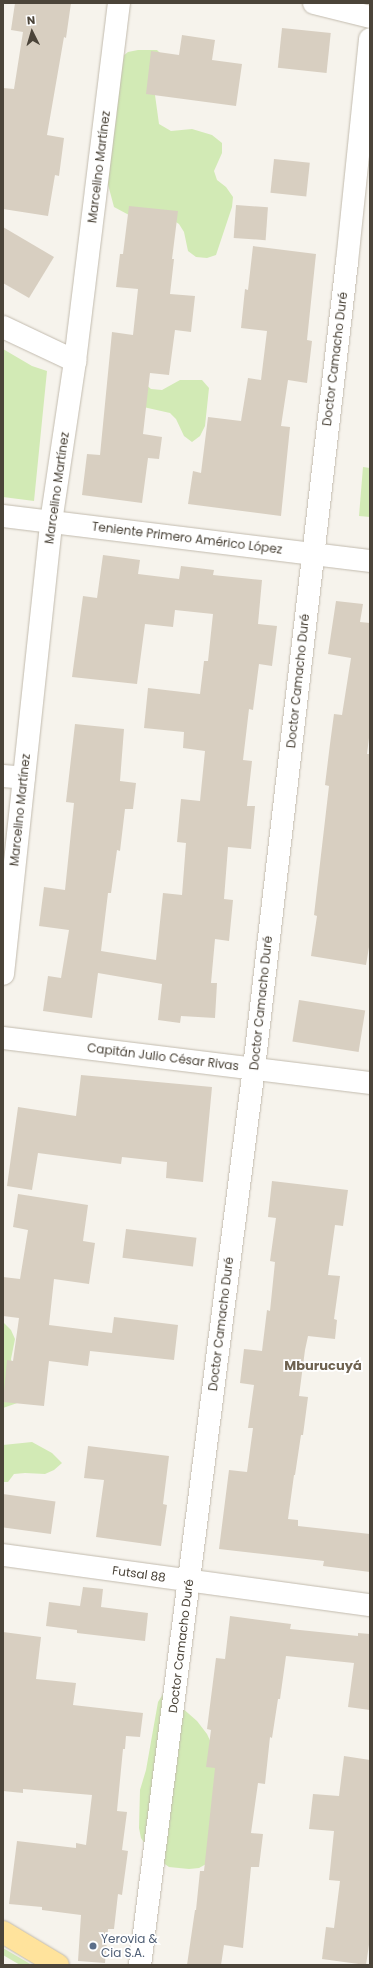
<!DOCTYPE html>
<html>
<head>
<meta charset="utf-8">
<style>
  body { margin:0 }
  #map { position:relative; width:373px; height:1968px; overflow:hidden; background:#f6f3ec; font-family:Poppins,sans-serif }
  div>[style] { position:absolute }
  .green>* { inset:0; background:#d2eab5 }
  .building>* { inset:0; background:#d8cfc1; transform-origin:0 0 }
  .roads { filter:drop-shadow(0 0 1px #c2bbae) drop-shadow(0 0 1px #c2bbae) }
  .minor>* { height:22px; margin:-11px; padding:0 11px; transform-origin:11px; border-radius:11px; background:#fff }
  .primary>* { height:22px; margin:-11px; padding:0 11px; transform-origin:11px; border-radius:11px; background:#ffe39c }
  .dots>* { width:11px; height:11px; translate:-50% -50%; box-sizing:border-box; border:2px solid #fff; border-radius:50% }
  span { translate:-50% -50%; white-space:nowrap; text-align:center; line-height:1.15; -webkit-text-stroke:3.5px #fff; paint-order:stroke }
  .street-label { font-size:12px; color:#4b4439 }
  .service-label { font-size:12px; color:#4e5e75 }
  .left { translate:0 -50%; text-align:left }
  .neighbourhood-label { font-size:13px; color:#6e6250; font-weight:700 }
  .frame { position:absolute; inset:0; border:4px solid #4b4439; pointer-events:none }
  .north { position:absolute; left:12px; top:12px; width:40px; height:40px; -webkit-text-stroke:3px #fff; paint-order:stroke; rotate:355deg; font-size:11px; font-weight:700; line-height:16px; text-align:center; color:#4b4439 }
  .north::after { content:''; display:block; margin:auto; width:14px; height:18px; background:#4b4439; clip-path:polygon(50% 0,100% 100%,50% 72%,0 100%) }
</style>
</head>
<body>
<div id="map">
  <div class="green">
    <div style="clip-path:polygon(138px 50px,157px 50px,165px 58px,155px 95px,159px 124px,171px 131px,192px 129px,212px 135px,222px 143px,222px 153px,214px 171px,217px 180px,226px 187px,233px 197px,232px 207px,216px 255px,207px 258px,196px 257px,188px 251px,184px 232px,179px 224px,171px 219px,129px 215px,114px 207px,106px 177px,113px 64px,128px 52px)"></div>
    <div style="clip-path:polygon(3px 349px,32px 366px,47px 371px,34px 501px,3px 497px)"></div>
    <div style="clip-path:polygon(133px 374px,151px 389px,162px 390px,180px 380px,202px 380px,209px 388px,205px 426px,200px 436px,192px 442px,184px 436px,176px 419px,170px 413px,130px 404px)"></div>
    <div style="clip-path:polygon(363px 467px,370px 468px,370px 517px,359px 516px)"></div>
    <div style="clip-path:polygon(3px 1322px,11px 1330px,15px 1339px,11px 1359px,20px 1402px,3px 1408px)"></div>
    <div style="clip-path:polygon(32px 1442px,52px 1453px,62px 1463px,54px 1470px,45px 1474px,25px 1473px,14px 1474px,8px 1482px,3px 1482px,3px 1445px)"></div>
    <div style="clip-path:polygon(163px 1694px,172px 1699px,197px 1721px,207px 1734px,212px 1745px,222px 1760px,217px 1858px,199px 1868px,189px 1869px,169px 1867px,152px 1855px,141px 1838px,139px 1828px,140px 1790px,146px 1770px,158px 1702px)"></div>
    <div style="clip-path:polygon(3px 1948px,32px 1965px,20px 1965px,3px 1955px)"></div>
  </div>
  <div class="building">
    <div style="clip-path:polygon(15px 3px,71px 3px,66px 38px,64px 37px,47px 135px,64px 138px,59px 176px,55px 175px,48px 216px,3px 209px,3px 88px,14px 89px,23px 32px,11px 30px)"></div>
    <div style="left:282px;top:28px;width:49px;height:40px;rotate:6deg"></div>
    <div style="clip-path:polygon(182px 35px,215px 40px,212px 60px,242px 64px,236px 106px,146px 94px,151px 51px,179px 55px)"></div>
    <div style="left:274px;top:159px;width:36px;height:34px;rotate:6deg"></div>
    <div style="left:236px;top:205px;width:32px;height:33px;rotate:4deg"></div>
    <div style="clip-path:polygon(129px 206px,178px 211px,172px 259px,174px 259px,170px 294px,195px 296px,191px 332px,175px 330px,169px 375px,150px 373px,143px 434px,162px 437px,159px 459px,148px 458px,142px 503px,82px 495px,87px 454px,100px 455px,112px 332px,133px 335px,138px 289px,116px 287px,120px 254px,123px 254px)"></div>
    <div style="clip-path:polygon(3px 227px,54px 257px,29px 298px,3px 283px)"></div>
    <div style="clip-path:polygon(253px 246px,316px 254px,307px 340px,312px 341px,307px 383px,288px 380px,281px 426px,290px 427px,281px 516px,188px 504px,193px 471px,201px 473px,208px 417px,241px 421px,248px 378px,261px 380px,267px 331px,241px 328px,245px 289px,248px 290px)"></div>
    <div style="clip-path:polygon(103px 555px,140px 560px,138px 574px,179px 579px,181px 566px,214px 570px,213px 575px,262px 580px,258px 624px,277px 626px,272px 666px,259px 664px,253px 710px,249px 709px,243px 760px,252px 761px,247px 806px,255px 806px,251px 849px,228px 847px,224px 899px,233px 900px,229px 941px,215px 939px,211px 983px,217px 983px,215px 1018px,181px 1016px,180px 1023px,158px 1020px,162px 984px,98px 973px,92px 1018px,43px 1011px,48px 976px,61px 978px,69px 930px,39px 926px,44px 887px,65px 890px,74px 803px,66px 802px,75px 724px,124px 729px,120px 781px,136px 783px,133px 809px,125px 809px,120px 851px,117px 850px,111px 893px,108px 893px,101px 951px,156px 960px,163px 893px,182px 895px,186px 843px,177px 842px,181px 799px,200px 801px,205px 751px,183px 748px,184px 732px,144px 728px,148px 688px,200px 694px,204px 661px,208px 661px,213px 614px,175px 610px,173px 627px,145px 624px,137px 684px,72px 677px,83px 596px,97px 598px)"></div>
    <div style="clip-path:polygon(336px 601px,363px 604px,360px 622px,370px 623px,370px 730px,367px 754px,370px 754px,370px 941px,366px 965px,311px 956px,317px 916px,314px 915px,329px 786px,325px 785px,330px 744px,334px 714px,342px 715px,351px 658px,328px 654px)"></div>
    <div style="left:299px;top:1000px;width:67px;height:42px;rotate:9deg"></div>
    <div style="clip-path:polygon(81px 1075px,212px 1087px,203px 1182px,166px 1178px,167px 1162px,122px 1157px,121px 1164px,38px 1153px,32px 1190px,7px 1186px,18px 1107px,76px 1116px)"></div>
    <div style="clip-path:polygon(272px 1181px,348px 1190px,343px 1226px,335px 1225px,328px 1275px,340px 1276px,334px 1319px,337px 1320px,335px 1339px,308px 1336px,305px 1350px,299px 1396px,308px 1397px,303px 1435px,301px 1435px,295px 1475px,294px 1475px,288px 1519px,298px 1520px,298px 1526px,370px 1534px,370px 1572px,323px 1566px,324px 1561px,219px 1549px,229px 1470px,247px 1472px,253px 1428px,248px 1428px,254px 1385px,240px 1383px,244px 1349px,262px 1351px,267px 1310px,270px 1311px,275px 1262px,270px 1261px,276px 1218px,268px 1217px)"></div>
    <div style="clip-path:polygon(18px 1194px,88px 1205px,83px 1241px,95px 1243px,89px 1284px,54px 1279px,49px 1325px,112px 1333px,114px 1317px,178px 1325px,174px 1360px,90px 1351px,88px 1366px,49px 1361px,44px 1406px,3px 1402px,7px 1360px,13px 1361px,19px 1318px,3px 1316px,3px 1277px,20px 1279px,28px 1230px,13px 1227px)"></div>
    <div style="left:126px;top:1229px;width:71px;height:29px;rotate:7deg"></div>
    <div style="clip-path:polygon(88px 1446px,169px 1456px,163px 1504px,167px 1505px,161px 1546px,96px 1537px,104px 1480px,84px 1478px)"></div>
    <div style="left:3px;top:1494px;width:53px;height:33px;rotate:8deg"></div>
    <div style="clip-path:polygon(83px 1587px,103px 1589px,101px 1607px,148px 1613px,145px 1641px,77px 1633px,77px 1630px,46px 1626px,49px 1602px,80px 1606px)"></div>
    <div style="clip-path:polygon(230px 1616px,291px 1624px,290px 1629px,358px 1636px,358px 1633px,370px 1634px,370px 1710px,348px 1707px,354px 1663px,286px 1656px,280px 1699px,278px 1699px,272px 1738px,270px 1737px,265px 1784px,258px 1783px,251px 1833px,263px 1834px,259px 1867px,251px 1867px,243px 1948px,224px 1945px,221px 1965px,187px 1965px,195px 1910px,196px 1910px,200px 1871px,204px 1871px,215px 1768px,206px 1767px,211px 1730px,207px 1729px,216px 1658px,225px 1659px)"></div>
    <div style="clip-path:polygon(3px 1632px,41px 1637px,36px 1679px,76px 1683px,73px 1705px,143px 1713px,140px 1737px,126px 1736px,125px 1749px,123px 1749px,117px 1811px,127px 1812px,122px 1850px,128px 1851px,122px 1895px,118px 1894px,114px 1929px,108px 1929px,105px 1963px,78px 1961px,81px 1915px,42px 1910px,42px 1907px,9px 1904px,17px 1841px,76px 1848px,76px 1843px,86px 1845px,92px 1795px,23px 1789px,23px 1793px,3px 1791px)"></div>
    <div style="clip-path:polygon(344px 1756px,370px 1760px,370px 1938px,366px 1965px,322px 1959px,326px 1927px,334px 1928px,340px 1881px,329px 1880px,334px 1831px,309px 1829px,313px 1794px,339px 1796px)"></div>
  </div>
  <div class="roads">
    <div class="minor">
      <div style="left:314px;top:3px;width:58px;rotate:14deg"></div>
      <div style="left:3px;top:327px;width:80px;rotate:25.3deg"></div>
      <div style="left:3px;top:516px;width:370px;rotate:7deg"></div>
      <div style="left:3px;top:776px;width:21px;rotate:5deg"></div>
      <div style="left:3px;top:974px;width:455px;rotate:-83.9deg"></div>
      <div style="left:51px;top:522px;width:163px;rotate:-81.5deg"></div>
      <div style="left:75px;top:361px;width:361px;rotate:-83deg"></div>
      <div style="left:3px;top:1038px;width:370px;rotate:7deg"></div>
      <div style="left:3px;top:1555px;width:370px;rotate:7.8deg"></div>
      <div style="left:140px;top:1965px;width:904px;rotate:-82.76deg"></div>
      <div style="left:254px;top:1068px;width:811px;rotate:-83.42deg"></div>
      <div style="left:347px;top:262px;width:224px;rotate:-84.1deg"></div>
    </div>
    <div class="primary">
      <div style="left:3px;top:1932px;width:64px;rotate:31deg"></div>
    </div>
  </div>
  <div class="dots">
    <div style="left:93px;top:1946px;background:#5c6f8a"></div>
  </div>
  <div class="street-label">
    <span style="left:99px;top:167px;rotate:-83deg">Marcelino Martínez</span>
    <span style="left:335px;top:359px;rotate:-83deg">Doctor Camacho Duré</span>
    <span style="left:57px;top:488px;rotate:-82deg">Marcelino Martínez</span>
    <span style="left:187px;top:538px;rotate:7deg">Teniente Primero Américo López</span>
    <span style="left:298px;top:681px;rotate:-84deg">Doctor Camacho Duré</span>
    <span style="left:20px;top:810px;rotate:-84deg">Marcelino Martínez</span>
    <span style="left:261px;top:1003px;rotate:-84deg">Doctor Camacho Duré</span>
    <span style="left:163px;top:1057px;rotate:7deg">Capitán Julio César Rivas</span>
    <span style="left:221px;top:1324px;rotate:-83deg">Doctor Camacho Duré</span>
    <span style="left:139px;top:1574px;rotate:8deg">Futsal 88</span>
    <span style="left:181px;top:1646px;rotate:-83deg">Doctor Camacho Duré</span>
  </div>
  <div class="service-label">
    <span class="left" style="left:101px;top:1946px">Yerovia &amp;<br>Cia S.A.</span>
  </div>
  <div class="neighbourhood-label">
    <span style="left:323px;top:1366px">Mburucuyá</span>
  </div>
  <div class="frame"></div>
  <div class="north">N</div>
</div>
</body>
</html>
